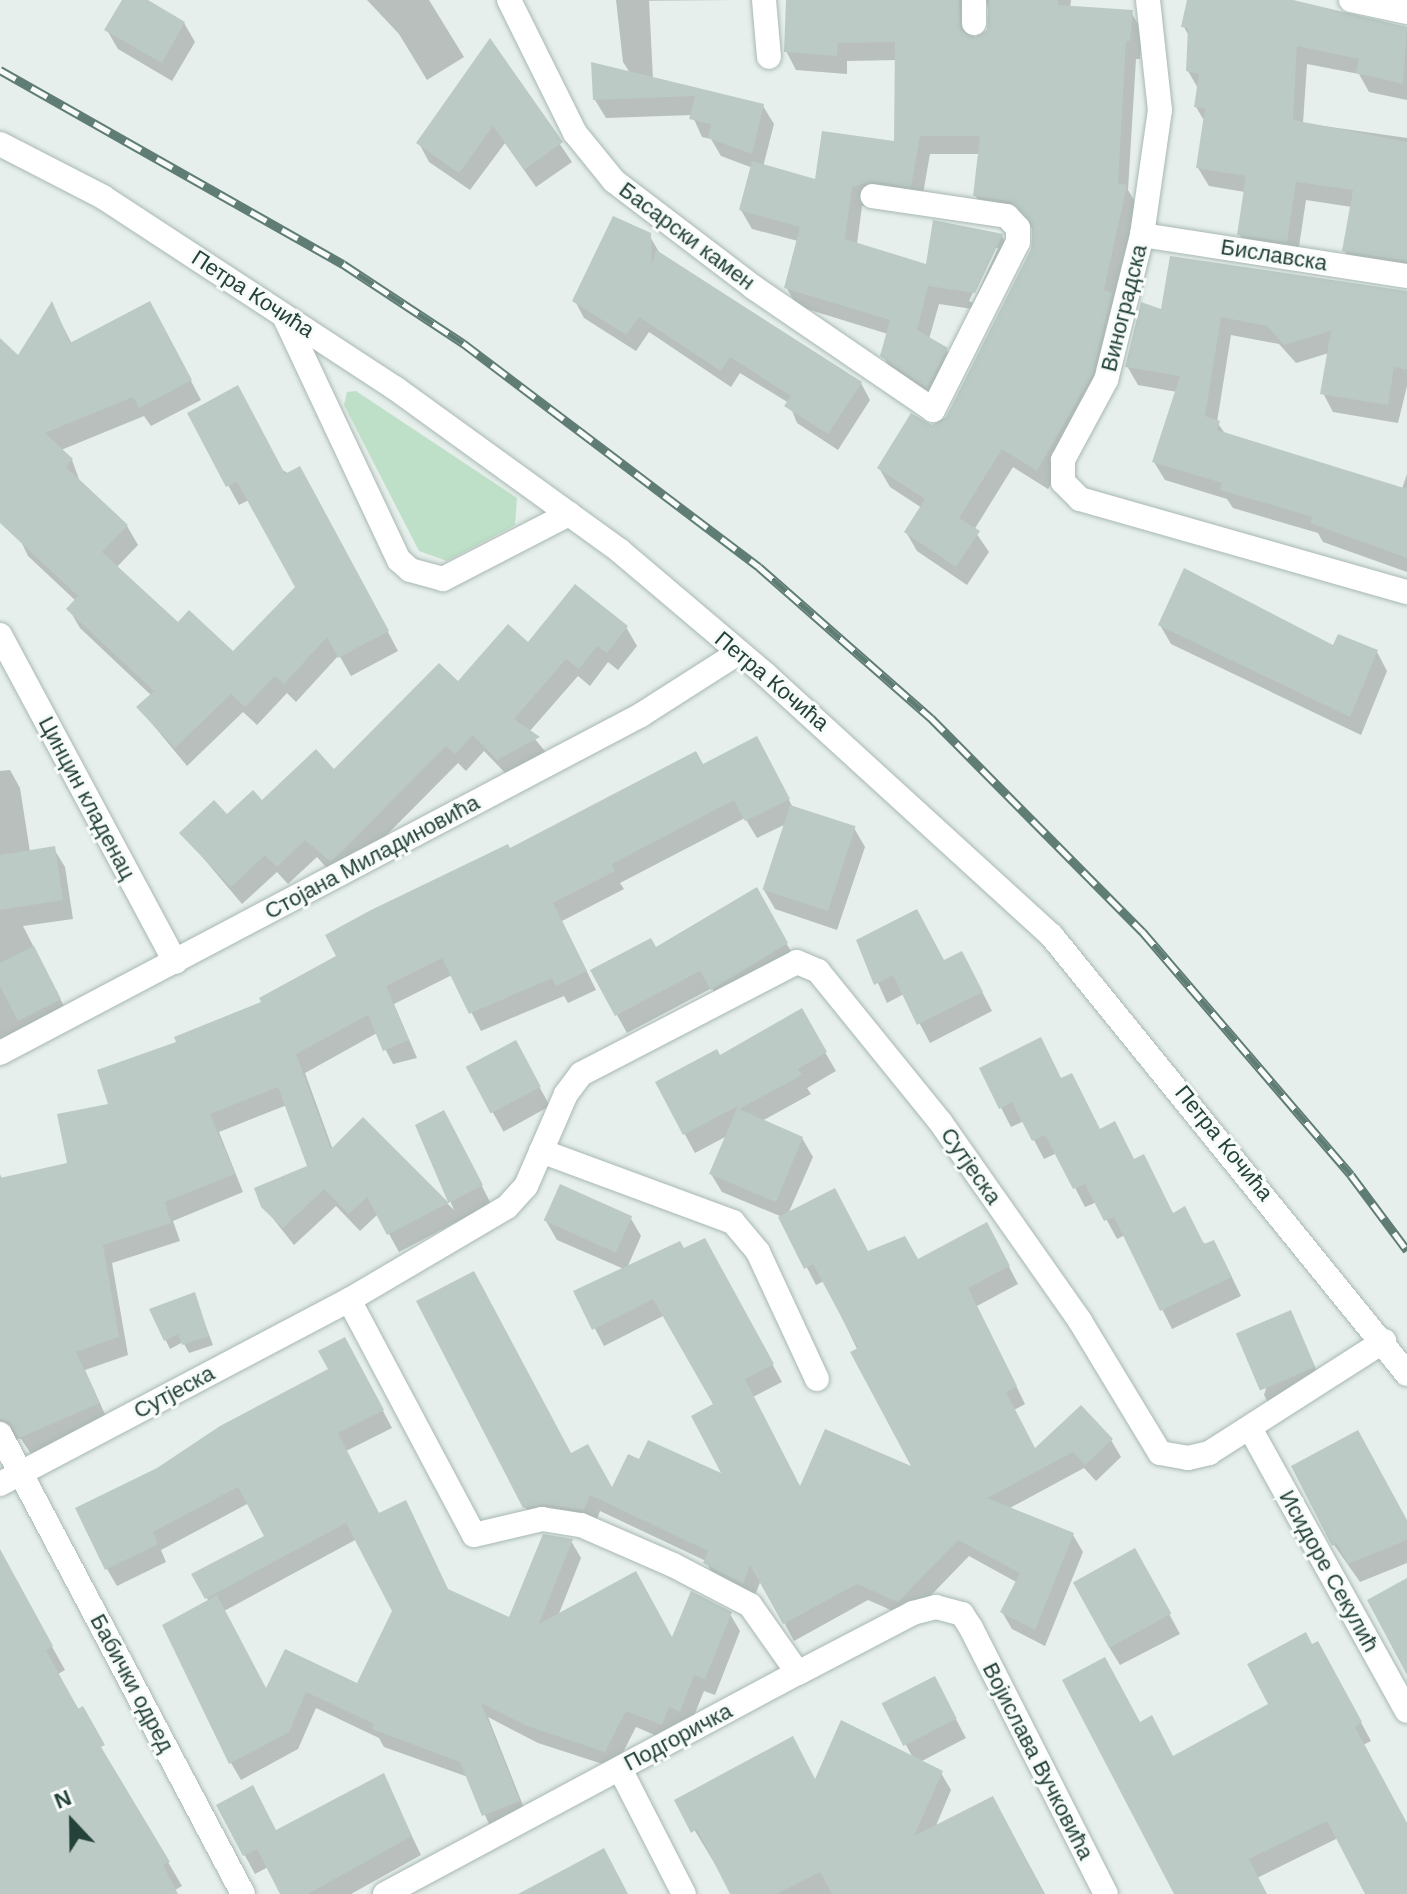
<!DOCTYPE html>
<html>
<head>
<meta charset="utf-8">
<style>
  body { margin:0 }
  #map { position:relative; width:1407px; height:1894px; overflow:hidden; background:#e6efeb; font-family:Helvetica,sans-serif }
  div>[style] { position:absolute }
  .green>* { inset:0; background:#bfe0c8 }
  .shadow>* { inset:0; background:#0003; transform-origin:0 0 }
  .building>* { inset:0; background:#bbcac4; transform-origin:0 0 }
  .roads { filter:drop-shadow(0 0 2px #a8b8b2) drop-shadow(0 0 2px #a8b8b2) }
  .minor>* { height:24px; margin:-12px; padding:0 12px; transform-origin:12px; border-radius:12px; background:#fff }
  .rail>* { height:9px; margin-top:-4.5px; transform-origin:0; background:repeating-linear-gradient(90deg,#f7fbf9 0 18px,#5f7d75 0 36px); box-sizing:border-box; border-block:2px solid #5f7d75 }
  span { translate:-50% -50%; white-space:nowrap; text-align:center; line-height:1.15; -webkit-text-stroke:6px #f7fbf9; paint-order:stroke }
  .street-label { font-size:22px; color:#24423a }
  .north { position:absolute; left:32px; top:1782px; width:80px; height:80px; -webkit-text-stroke:6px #f7fbf9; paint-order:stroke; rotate:338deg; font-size:22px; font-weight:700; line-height:32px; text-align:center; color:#24423a }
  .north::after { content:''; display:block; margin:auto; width:28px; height:36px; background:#24423a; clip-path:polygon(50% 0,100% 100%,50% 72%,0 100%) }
</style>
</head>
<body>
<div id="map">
  <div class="green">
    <div style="clip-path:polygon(356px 391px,517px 498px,515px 525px,447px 561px,419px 551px,344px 405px,347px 392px)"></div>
  </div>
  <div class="shadow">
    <div style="clip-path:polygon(124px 0,144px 0,184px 23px,195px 42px,172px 81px,118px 49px,107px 30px)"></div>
    <div style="clip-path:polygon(367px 0,429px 0,464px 57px,427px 80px,399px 34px)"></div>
    <div style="clip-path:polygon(evenodd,616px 0,649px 0,653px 79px,763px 106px,774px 124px,763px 167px,817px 181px,896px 143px,897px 60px,847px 61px,847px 74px,796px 70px,786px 51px,789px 0,1071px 0,1070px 8px,1131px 12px,1142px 31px,1140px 59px,1136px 59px,1128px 190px,1137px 205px,1122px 313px,1069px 455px,1048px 489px,1013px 467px,974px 530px,989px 552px,967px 585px,917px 551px,906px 532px,922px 508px,890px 487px,879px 468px,948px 418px,1033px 249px,1032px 228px,1023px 220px,986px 214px,975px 195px,980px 154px,930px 154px,921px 205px,885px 199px,862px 206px,857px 244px,928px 266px,1002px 236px,1012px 254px,986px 311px,939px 304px,929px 339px,946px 349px,957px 368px,938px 405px,894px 375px,883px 356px,888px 334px,797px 306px,786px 287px,798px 241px,752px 229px,741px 210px,753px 168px,721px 156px,711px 139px,702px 137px,692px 115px,606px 118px,595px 100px,630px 73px,623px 62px,616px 0,987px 3px,991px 24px,982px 39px,970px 35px,969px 20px,976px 6px,987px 3px,616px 0,994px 248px,998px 248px,973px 303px,969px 301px,994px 248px)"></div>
    <div style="clip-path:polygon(1189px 0,1286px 0,1407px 28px,1407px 100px,1369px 92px,1359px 74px,1307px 64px,1303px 123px,1407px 138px,1407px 277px,1355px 269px,1344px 250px,1352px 207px,1306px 200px,1297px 260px,1250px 253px,1239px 234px,1245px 192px,1209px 186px,1198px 168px,1205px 122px,1196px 107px,1199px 90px,1188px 71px,1190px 38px,1184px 27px)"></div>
    <div style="clip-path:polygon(490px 41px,572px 162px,536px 187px,505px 143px,470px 190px,429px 162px,419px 143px)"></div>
    <div style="clip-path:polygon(649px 235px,659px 252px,861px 383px,870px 400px,838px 450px,797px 423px,789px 403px,740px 373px,731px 387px,649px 332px,636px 351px,584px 318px,575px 301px)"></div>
    <div style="clip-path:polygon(1407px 292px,1407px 386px,1398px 423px,1333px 412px,1323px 393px,1329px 353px,1296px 363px,1279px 344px,1231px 335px,1217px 422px,1226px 435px,1402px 489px,1407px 474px,1407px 572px,1323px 542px,1318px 533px,1233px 508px,1227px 499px,1165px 480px,1154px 462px,1177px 392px,1138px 385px,1127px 366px,1163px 311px)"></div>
    <div style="clip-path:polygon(52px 305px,72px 344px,160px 322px,201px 400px,151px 426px,144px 416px,61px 450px,72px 460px,80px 482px,127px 526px,138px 545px,116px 568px,178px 625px,233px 654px,297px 587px,249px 500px,239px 505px,189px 414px,311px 487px,398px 651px,351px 676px,339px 655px,296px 702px,287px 693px,257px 725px,243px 712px,187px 766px,139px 708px,152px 696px,80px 628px,69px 609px,76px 601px,28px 556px,0 497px,0 341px,18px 358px)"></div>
    <div style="clip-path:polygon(1160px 625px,1377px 652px,1387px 671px,1361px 735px,1171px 644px)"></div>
    <div style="clip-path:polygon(626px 627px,637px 646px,618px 670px,608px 662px,590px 686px,578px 676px,529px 732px,549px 756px,509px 777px,484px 751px,466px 771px,458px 763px,344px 878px,333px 875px,317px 857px,288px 884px,277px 872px,242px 904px,182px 833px,334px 772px,458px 684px,529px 645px)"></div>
    <div style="clip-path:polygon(767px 756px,793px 808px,854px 828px,865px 847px,837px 930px,775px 909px,764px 890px,786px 824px,757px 838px,745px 818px,620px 883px,624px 889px,562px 921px,596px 990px,568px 1003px,564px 996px,481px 1031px,452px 975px,394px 1004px,417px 1058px,393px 1064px,377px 1033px,305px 1073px,333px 1150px,363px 1120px,454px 1210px,418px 1126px,454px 1131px,491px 1204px,399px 1252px,378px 1214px,360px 1231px,336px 1206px,294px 1245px,263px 1206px,309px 1167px,287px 1105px,219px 1132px,243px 1192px,173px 1221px,180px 1241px,112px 1263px,128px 1355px,85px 1370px,108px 1421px,31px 1454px,21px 1439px,4px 1438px,0 1443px,0 1174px,2px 1180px,69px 1165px,111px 1105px,179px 1044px,264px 1003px,509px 851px,703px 766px)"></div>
    <div style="clip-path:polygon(10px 770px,20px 788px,30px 852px,54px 849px,65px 867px,73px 919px,23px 926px,70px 1018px,0 1052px,0 771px)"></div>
    <div style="clip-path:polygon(756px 890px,797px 962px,723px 1007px,712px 988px,627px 1033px,617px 1015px,655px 949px)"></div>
    <div style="clip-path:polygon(859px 941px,972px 972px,992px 1011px,930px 1043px,904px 994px,887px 1003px)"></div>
    <div style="clip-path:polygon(801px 1011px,836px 1071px,807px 1088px,811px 1094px,762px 1121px,802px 1138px,813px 1157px,788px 1214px,868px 1253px,917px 1262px,996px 1242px,1018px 1284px,977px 1306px,1025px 1404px,1014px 1410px,1035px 1451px,1111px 1440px,1121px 1457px,1096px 1481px,1084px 1468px,1008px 1509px,1073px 1535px,1083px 1552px,1045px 1646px,1012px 1629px,1002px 1612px,1018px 1583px,969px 1556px,909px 1618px,868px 1600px,794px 1641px,761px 1580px,753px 1600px,715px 1581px,706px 1561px,600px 1511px,594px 1527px,535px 1525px,525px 1507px,570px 1455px,613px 1491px,726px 1478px,716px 1405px,665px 1315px,604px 1346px,576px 1292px,624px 1269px,557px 1240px,546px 1221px,630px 1217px,641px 1236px,627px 1268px,684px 1251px,714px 1257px,782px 1382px,753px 1397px,801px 1490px,916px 1470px,824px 1281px,816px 1285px,780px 1216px,722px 1192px,711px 1174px,727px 1136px,695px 1153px,657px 1083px,719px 1057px)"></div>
    <div style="left:515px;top:1043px;width:72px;height:53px;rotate:61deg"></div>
    <div style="clip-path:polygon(981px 1069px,1062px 1080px,1100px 1131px,1135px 1161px,1173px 1215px,1224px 1261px,1241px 1296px,1172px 1329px,1125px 1235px,1117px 1239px,1097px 1202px,1085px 1207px,1057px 1153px,1044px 1159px,1024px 1121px,1011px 1127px)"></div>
    <div style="clip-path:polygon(194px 1295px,213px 1345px,189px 1353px,183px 1342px,170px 1349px,151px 1310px)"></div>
    <div style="clip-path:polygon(1290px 1312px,1324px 1387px,1274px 1413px,1264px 1395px)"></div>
    <div style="clip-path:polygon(evenodd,354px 1356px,392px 1428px,346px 1451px,379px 1516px,405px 1502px,449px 1592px,510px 1620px,571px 1541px,581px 1558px,558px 1616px,673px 1641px,730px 1614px,740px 1631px,715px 1695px,704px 1691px,689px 1728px,671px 1742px,636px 1727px,615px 1768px,538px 1743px,488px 1717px,528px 1818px,493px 1833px,468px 1777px,384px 1747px,379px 1738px,316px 1708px,298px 1749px,241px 1780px,231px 1763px,209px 1602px,194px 1575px,266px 1536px,249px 1503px,161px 1550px,166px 1562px,117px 1586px,107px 1569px,158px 1469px,354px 1356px,357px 1539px,395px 1611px,358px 1686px,266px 1692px,224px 1611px,357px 1539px)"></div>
    <div style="clip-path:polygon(1294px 1467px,1407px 1529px,1407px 1563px,1360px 1582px,1334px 1545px)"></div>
    <div style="clip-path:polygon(0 1553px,65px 1670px,58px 1674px,182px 1886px,175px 1890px,177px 1894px,0 1894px)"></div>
    <div style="clip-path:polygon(1145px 1569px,1180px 1634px,1120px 1665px,1109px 1647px)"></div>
    <div style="clip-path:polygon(1312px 1646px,1328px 1661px,1371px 1741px,1363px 1745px,1407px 1826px,1407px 1894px,1368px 1894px,1338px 1838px,1257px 1878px,1266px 1894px,1179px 1894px,1140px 1724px,1173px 1758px,1270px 1705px)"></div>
    <div style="clip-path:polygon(944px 1697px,966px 1738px,920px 1762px,941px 1773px,951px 1790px,935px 1828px,1003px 1816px,1045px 1894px,733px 1894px,677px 1801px,816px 1783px,913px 1758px,884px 1704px)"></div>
    <div style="clip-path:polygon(383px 1776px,421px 1855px,351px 1894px,283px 1894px,268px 1867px,255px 1874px,218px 1806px,276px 1832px)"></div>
  </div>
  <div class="building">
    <div style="clip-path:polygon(122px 0,148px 0,185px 22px,162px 63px,104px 30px)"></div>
    <div style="clip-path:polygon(786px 0,959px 0,961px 30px,973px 38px,987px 30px,989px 0,1058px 0,1058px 5px,1133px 10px,1130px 41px,1126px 41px,1118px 183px,1127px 185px,1104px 290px,1112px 293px,1092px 375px,1037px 471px,1002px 449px,959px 518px,980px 531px,956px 567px,904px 532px,925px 499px,877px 468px,911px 413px,932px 425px,946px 417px,1031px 249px,1033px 227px,1010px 201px,973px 196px,980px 136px,920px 136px,911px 187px,873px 181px,852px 187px,845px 239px,926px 264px,933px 220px,1003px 234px,975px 293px,928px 286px,917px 330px,948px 348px,927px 388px,880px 356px,890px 320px,784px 288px,800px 227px,739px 210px,752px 161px,815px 179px,822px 131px,894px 141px,895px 42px,838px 43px,837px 56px,784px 52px)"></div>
    <div style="clip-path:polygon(1187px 0,1293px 0,1407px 27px,1403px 84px,1356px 73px,1359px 59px,1297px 46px,1293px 120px,1407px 142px,1407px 261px,1342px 251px,1353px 190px,1296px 182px,1287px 242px,1237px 235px,1246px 176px,1196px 168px,1205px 108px,1194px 107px,1199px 74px,1186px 71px,1188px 28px,1181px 27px)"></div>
    <div style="clip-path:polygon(490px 38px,563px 142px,524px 170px,493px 126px,459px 173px,416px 143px)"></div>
    <div style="clip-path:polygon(591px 62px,764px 104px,752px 154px,708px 138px,711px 124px,689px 119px,695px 96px,593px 100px)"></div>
    <div style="clip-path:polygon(613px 216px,651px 233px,652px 265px,656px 250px,862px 382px,828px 434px,784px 406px,791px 396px,730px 357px,721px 371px,639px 317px,626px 335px,572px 301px)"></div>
    <div style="clip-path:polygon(1170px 256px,1407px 291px,1407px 370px,1394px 367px,1388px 405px,1320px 394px,1331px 331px,1284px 345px,1267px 326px,1221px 317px,1205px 416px,1220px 421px,1217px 430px,1407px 489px,1407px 558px,1310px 523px,1313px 517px,1220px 490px,1222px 483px,1152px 462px,1180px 376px,1125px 367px,1141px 302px,1161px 309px)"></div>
    <div style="clip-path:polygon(52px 301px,70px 343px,150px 301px,192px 380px,139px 408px,133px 397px,45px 433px,73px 459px,66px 467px,128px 525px,102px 552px,178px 622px,189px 610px,233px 651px,295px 587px,237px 482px,226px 487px,187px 413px,238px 385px,285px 474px,300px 466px,389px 631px,338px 658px,327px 637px,284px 684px,275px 676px,245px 707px,231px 694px,175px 748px,136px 707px,154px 691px,66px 609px,78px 596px,0 523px,0 338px,18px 355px)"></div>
    <div style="clip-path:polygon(1184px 568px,1333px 645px,1338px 634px,1378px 650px,1350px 717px,1158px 625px)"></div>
    <div style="clip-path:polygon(575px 584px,628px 626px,607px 653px,597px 646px,579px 669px,566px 659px,514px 719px,540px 737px,497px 760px,473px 735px,455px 754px,446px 746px,331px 862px,305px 840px,277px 867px,265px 855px,231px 887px,179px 833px,214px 800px,227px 814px,253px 790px,262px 800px,316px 749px,334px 769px,439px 663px,458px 681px,508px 624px,528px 642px)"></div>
    <div style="clip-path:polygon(757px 736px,790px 799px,745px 821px,734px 800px,612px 864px,615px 871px,553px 903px,587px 971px,556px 986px,552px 978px,469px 1014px,442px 958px,386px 986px,409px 1040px,383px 1051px,368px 1015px,296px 1054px,331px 1149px,363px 1117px,448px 1202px,415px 1125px,444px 1110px,483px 1185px,387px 1235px,367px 1197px,349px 1214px,324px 1189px,283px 1228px,261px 1207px,254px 1188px,307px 1166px,278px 1087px,210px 1114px,235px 1174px,165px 1202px,171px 1223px,103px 1245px,119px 1337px,76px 1352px,100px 1403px,19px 1438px,9px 1422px,0 1419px,0 1178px,67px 1163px,57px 1114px,108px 1104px,97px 1070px,176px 1042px,174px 1037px,261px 1002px,259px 998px,336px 956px,325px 935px,371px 910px,508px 844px,510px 848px,696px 751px,703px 764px)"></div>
    <div style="left:790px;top:805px;width:69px;height:89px;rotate:18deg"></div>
    <div style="clip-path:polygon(55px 846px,63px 900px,0 910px,0 855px)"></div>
    <div style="clip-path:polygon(757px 887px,788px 943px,711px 990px,700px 971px,615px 1016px,590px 970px,651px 938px,656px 947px)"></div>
    <div style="clip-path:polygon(917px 909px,944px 960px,962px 951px,983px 992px,917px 1025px,893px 975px,874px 985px,856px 940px)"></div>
    <div style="clip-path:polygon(34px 946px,61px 999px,18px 1021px,0 986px,0 963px)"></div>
    <div style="clip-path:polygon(802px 1008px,827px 1052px,798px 1069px,802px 1075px,739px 1109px,803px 1137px,776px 1202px,709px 1174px,738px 1106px,683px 1135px,655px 1082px,717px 1049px,720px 1055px)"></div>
    <div style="clip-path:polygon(1041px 1037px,1061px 1078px,1072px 1073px,1100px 1129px,1115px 1121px,1134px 1159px,1144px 1154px,1173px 1213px,1185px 1206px,1204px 1244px,1214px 1240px,1232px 1277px,1160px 1311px,1114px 1217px,1104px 1221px,1085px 1184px,1073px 1189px,1045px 1135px,1032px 1141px,1012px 1102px,999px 1109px,979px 1068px)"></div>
    <div style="left:516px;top:1040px;width:53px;height:57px;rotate:62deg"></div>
    <div style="left:560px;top:1184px;width:79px;height:40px;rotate:24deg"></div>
    <div style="clip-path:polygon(835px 1188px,868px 1251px,905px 1236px,918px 1259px,987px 1222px,1010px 1266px,968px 1288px,1017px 1386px,1006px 1392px,1035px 1448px,1081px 1405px,1113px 1439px,1085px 1465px,1073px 1452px,987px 1498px,1074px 1533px,1035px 1630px,1000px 1612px,1020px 1573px,958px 1540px,898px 1602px,857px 1584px,783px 1624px,750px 1565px,743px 1584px,703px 1563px,708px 1551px,590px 1495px,584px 1510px,544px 1504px,523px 1508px,416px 1301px,474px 1271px,571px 1453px,588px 1444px,612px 1487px,628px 1454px,639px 1459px,648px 1440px,721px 1473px,691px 1416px,713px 1404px,653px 1299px,592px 1330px,573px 1291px,680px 1241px,684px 1248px,705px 1238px,774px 1364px,745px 1379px,800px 1486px,825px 1429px,911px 1466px,850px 1352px,858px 1348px,813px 1264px,804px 1269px,778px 1217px)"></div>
    <div style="clip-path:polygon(195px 1292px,209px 1336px,182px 1345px,178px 1334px,164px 1341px,149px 1309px)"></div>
    <div style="left:1291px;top:1310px;width:62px;height:60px;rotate:67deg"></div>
    <div style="clip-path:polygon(345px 1337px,384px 1410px,338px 1433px,379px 1513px,406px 1500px,448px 1589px,509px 1617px,543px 1534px,573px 1539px,539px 1624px,636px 1571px,672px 1637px,691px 1591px,732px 1612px,705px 1679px,694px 1675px,680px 1712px,669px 1707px,662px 1725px,626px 1711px,605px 1752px,527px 1726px,481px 1703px,520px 1801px,482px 1816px,460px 1762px,372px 1729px,374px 1724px,306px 1692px,289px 1732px,229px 1764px,162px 1625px,217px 1595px,266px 1688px,285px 1649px,357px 1683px,392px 1611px,346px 1523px,205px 1599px,191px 1574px,264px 1536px,238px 1487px,153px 1532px,158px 1544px,105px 1570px,75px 1508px,157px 1468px,220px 1426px,328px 1369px,318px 1351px)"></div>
    <div style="clip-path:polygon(1358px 1430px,1407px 1520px,1407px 1540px,1348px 1564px,1337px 1543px,1332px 1546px,1291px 1466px)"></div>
    <div style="left:1135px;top:1548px;width:75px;height:71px;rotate:61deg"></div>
    <div style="clip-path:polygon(0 1549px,53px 1646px,46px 1650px,78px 1709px,83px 1706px,105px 1745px,101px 1747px,170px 1862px,163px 1865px,178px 1894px,0 1894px)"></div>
    <div style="clip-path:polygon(1407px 1578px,1407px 1675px,1367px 1600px)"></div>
    <div style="clip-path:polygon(1306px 1632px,1312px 1644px,1318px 1641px,1362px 1722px,1355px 1727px,1407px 1823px,1407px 1894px,1365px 1894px,1327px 1821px,1249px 1859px,1267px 1894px,1174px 1894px,1062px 1680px,1105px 1657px,1140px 1722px,1152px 1715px,1173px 1756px,1268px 1704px,1247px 1664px)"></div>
    <div style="left:935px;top:1676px;width:48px;height:60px;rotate:63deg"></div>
    <div style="clip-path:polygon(841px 1720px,943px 1771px,914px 1836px,993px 1796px,1044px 1894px,832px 1894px,820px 1872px,777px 1894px,730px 1894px,697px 1829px,691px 1833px,674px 1800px,793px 1736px,815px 1779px)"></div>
    <div style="clip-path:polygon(384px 1773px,412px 1836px,308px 1894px,280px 1894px,257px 1849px,243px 1856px,216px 1805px,253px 1785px,276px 1830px)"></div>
    <div style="clip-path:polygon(604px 1848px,628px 1894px,518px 1894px,567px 1868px)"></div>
  </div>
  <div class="roads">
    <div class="minor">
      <div style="left:509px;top:0;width:148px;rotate:63.6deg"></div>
      <div style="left:575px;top:133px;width:62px;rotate:50.9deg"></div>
      <div style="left:614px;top:181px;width:175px;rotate:37.3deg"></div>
      <div style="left:753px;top:287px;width:218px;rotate:34.3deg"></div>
      <div style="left:933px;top:410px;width:188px;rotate:-63.2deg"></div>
      <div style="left:1018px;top:242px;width:14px;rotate:-90deg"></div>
      <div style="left:1018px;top:228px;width:16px;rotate:-133deg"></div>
      <div style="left:1007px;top:216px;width:136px;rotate:-171.6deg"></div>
      <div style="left:764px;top:0;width:57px;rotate:85deg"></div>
      <div style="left:974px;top:0;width:23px;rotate:90deg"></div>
      <div style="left:1148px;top:0;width:111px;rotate:83.8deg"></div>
      <div style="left:1160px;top:110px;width:126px;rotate:98.2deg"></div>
      <div style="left:1142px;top:235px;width:149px;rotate:103.9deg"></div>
      <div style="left:1106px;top:380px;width:91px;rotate:118.3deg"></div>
      <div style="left:1063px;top:460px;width:22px;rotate:90deg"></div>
      <div style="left:1063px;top:482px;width:24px;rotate:45deg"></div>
      <div style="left:1080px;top:499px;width:340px;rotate:15.9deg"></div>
      <div style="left:1351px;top:0;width:57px;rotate:12.1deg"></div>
      <div style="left:0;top:144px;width:116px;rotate:27.2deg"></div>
      <div style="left:103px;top:197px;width:349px;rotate:33.2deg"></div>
      <div style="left:395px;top:388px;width:278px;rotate:35.9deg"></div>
      <div style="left:620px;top:551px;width:192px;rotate:40.3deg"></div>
      <div style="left:766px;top:675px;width:386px;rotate:42.4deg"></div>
      <div style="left:1051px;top:935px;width:565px;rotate:50.96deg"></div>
      <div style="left:1142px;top:235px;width:268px;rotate:8.8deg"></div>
      <div style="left:284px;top:316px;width:270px;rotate:64.8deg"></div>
      <div style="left:399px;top:560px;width:15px;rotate:42deg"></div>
      <div style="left:410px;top:570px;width:34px;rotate:15deg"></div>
      <div style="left:443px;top:579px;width:142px;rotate:-27.3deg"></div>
      <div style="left:0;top:635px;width:371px;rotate:61.8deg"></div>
      <div style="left:0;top:1053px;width:725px;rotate:-27.8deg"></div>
      <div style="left:641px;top:715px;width:115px;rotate:-32.6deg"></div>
      <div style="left:541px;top:1151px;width:205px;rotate:20.3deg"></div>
      <div style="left:733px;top:1222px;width:39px;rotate:50deg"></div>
      <div style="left:758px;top:1252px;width:140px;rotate:65.1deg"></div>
      <div style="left:349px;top:1300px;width:266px;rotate:62deg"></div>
      <div style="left:474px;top:1535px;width:70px;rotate:-13.2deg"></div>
      <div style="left:542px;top:1519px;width:39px;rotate:9deg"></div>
      <div style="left:581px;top:1525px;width:100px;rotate:23.5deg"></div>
      <div style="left:673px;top:1565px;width:87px;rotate:27.5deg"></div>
      <div style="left:750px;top:1605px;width:83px;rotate:54.8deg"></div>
      <div style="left:1251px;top:1430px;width:321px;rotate:61deg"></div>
      <div style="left:0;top:1434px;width:520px;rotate:62.15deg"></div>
      <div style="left:0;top:1484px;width:395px;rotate:-27.8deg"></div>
      <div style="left:349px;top:1300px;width:183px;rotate:-30.5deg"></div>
      <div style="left:507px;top:1207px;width:28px;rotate:-48deg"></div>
      <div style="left:526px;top:1186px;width:100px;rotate:-66.5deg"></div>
      <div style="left:566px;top:1094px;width:25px;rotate:-53deg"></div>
      <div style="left:581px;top:1074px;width:243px;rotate:-27.4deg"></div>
      <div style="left:797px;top:962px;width:23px;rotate:23deg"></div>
      <div style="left:818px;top:971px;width:196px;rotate:51deg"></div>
      <div style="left:941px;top:1123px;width:242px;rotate:54.9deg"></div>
      <div style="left:1080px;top:1321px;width:154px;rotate:58.8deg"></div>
      <div style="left:1160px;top:1453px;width:28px;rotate:10deg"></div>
      <div style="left:1188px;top:1458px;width:22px;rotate:-13deg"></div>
      <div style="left:1209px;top:1453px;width:208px;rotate:-32.6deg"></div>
      <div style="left:620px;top:1769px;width:140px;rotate:62.9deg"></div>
      <div style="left:385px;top:1894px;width:468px;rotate:-28.2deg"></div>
      <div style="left:798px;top:1673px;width:130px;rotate:-27.6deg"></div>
      <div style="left:913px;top:1613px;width:24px;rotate:-15deg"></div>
      <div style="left:936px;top:1607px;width:27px;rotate:15deg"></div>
      <div style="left:962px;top:1614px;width:17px;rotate:57deg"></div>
      <div style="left:971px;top:1628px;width:298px;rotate:63.1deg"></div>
    </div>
  </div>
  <div class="rail">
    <div style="left:0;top:70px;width:394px;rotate:29.5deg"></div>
    <div style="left:343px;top:264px;width:144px;rotate:33.4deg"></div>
    <div style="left:463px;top:343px;width:371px;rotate:37.1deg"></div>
    <div style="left:759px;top:567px;width:229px;rotate:41.3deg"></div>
    <div style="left:931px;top:718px;width:300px;rotate:45.3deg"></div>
    <div style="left:1142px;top:931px;width:321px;rotate:49.4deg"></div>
    <div style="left:1351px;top:1175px;width:94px;rotate:53.3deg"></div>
  </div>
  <div class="street-label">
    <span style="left:687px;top:236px;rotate:37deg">Басарски камен</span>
    <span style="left:1274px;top:255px;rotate:9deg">Биславска</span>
    <span style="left:253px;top:294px;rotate:33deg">Петра Кочића</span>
    <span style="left:1124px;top:308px;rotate:-76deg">Виноградска</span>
    <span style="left:772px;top:681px;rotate:40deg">Петра Кочића</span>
    <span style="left:87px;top:798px;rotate:62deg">Цинцин кладенац</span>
    <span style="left:372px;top:857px;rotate:-28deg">Стојана Миладиновића</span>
    <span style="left:1224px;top:1143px;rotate:51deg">Петра Кочића</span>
    <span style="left:971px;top:1166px;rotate:55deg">Сутјеска</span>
    <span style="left:174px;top:1392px;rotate:-28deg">Сутјеска</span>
    <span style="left:1329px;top:1571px;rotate:61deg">Исидоре Секулић</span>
    <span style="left:132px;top:1683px;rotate:62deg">Бабички одред</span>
    <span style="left:678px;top:1737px;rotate:-28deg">Подгоричка</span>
    <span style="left:1038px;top:1761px;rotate:63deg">Војислава Вучковића</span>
  </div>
  <div class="north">N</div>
</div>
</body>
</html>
